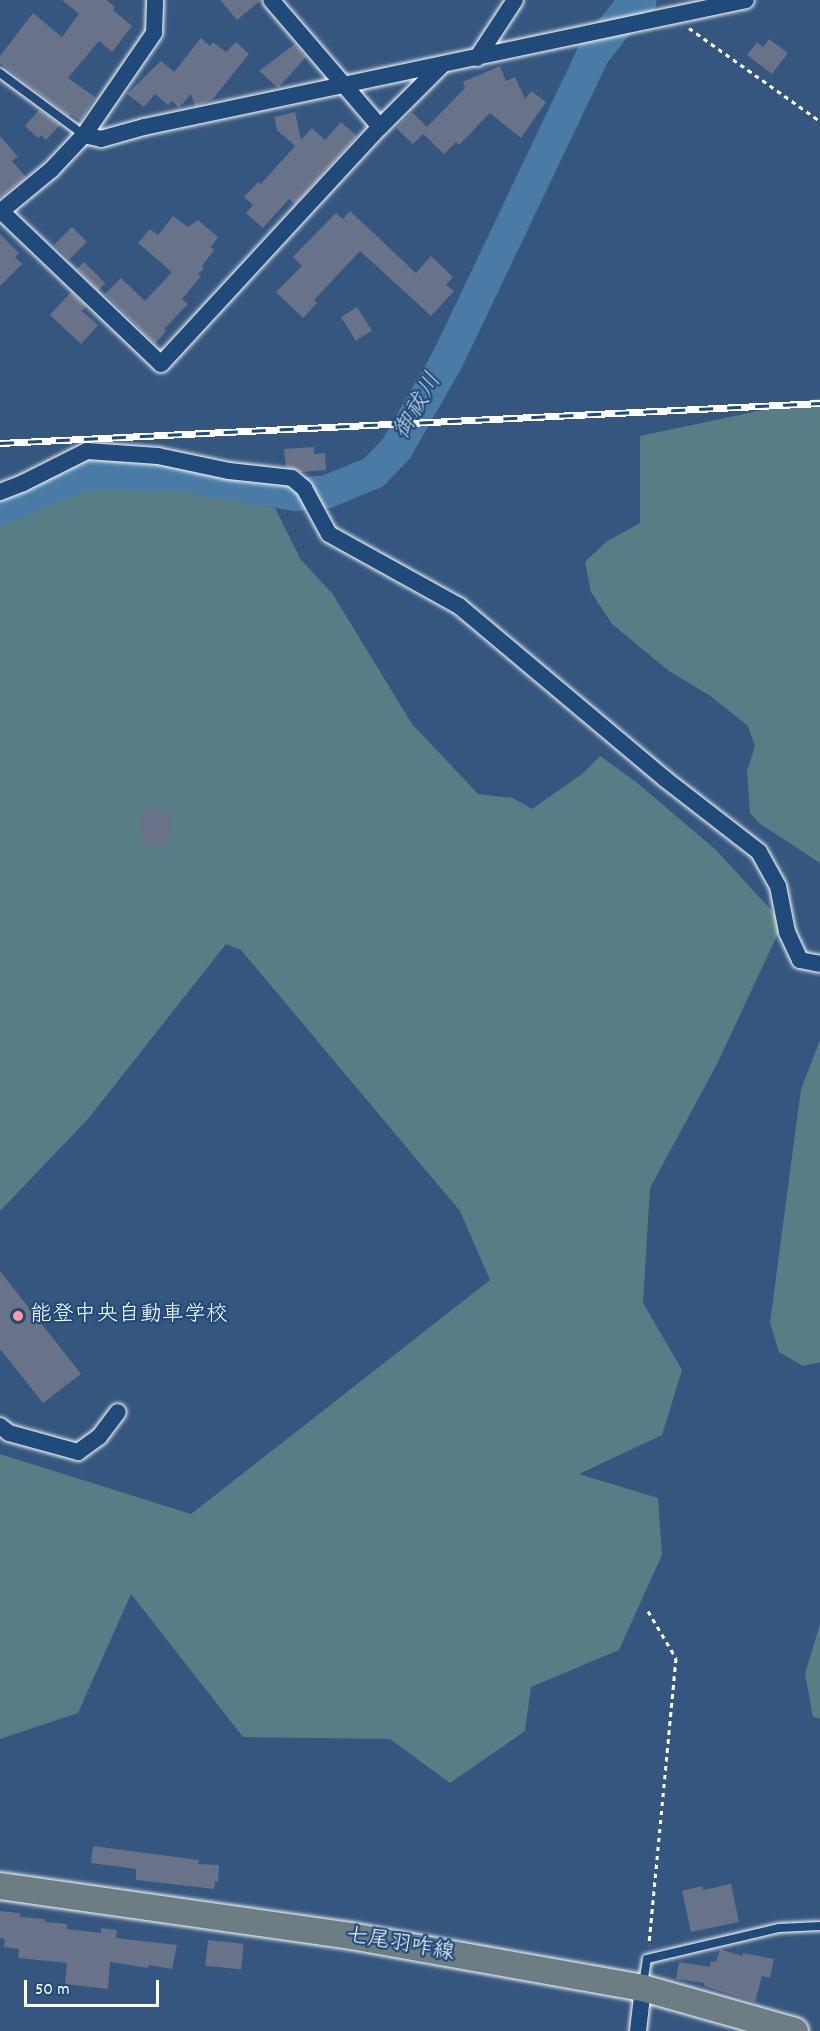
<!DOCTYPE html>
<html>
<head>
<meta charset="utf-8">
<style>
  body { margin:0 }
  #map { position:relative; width:820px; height:2031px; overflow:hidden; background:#35567e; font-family:Dekko,"Klee One",sans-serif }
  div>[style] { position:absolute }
  .green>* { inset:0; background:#577e84 }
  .river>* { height:33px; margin:-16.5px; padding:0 16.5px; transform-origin:16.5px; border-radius:16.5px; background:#497ba6 }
  .building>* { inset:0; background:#687288; transform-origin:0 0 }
  .path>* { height:3px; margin-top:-1.5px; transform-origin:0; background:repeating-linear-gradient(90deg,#fff 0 4.5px,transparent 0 9px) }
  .roads { filter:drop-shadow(0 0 2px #fff) drop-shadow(0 0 2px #fff) }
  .lane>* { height:8px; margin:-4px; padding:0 4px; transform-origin:4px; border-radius:4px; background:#1f4a7a }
  .street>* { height:16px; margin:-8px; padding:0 8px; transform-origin:8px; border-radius:8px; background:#1f4a7a }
  .primary>* { height:26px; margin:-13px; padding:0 13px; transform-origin:13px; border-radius:13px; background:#6d7d84 }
  .rail>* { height:7px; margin-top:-3.5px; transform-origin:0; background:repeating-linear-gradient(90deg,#1f4a7a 0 14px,#fff 0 28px); box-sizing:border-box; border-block:2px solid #fff }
  .dots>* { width:16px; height:16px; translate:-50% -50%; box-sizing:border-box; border:3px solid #1f4a7a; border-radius:50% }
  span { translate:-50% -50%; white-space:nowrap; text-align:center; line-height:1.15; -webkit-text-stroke:4.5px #1f4a7a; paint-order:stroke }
  .poi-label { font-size:22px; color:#fff }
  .left { translate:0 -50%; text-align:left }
  .street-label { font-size:22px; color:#fff }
  .water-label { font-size:24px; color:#d2dee9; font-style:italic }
  .scale { position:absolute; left:24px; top:1980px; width:135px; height:27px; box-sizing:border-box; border:3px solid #fff; border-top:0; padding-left:8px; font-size:18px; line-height:21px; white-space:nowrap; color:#fff; -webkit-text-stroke:4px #1f4a7a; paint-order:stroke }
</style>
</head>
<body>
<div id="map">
  <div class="green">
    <div style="clip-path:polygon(820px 398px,820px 863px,759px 823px,750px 813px,747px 771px,755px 746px,748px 726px,709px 695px,669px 671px,612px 624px,591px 592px,585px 562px,606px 542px,640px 523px,640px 436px)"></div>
    <div style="clip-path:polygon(160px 483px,275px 508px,301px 560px,332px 593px,412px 724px,478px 794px,513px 798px,532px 809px,582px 774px,600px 756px,635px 781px,716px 850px,783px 923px,717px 1064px,650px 1188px,643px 1303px,682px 1370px,662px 1435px,579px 1474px,658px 1498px,662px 1555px,619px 1650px,531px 1687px,525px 1731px,450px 1783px,390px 1739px,243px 1737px,131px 1594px,78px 1713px,0 1739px,0 1454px,191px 1514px,490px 1280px,460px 1211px,241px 950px,226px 944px,88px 1119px,0 1211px,0 519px,90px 484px)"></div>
    <div style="clip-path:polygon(820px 1040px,820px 1362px,803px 1366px,779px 1352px,770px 1323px,801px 1089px)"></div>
    <div style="clip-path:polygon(820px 1624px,820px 1719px,813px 1717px,805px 1674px)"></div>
  </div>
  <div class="river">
    <div style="left:0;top:508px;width:90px;rotate:-22.9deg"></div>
    <div style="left:83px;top:473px;width:96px;rotate:0.6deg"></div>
    <div style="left:179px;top:474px;width:117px;rotate:9.9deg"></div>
    <div style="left:294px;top:494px;width:33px;rotate:-5deg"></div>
    <div style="left:327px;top:491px;width:50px;rotate:-22.4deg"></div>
    <div style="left:373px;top:472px;width:33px;rotate:-46deg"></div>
    <div style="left:396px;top:448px;width:103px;rotate:-60.2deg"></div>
    <div style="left:447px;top:359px;width:339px;rotate:-64.5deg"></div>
    <div style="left:593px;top:53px;width:55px;rotate:-51.7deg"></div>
    <div style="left:627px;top:10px;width:16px;rotate:-38deg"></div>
  </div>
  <div class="building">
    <div style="clip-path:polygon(62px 0,107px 0,115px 7px,113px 10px,132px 26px,112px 52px,99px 41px,68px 78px,95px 97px,81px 121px,70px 114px,69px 116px,0 63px,0 56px,33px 13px,62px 37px,79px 14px)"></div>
    <div style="clip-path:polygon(220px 0,261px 0,237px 20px)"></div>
    <div style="clip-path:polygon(201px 38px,210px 46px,213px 42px,226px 52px,236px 42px,249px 54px,212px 100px,195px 106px,191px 94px,179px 108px,172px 101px,168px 105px,155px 94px,144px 107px,127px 94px,161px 61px,174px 72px)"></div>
    <div style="clip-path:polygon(769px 39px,788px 53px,772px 74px,747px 55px,757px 42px,763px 47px)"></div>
    <div style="clip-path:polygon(295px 44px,306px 57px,278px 88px,259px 71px)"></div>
    <div style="clip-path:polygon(500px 66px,506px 81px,515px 77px,525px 99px,531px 91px,546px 102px,521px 138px,490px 113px,459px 145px,456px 142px,444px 154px,423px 134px,413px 144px,396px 128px,412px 112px,427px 127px,465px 88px,463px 82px)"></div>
    <div style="clip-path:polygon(39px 110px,60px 125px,46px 140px,41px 135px,38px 138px,25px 126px)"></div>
    <div style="clip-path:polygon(295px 112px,301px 140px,312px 128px,325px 140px,341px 122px,357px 136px,295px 204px,289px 199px,263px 228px,246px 213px,253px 205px,244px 197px,258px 182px,261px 184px,295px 146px,277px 130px,274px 117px)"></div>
    <div style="clip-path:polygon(0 136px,18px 157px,12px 161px,26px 177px,0 198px)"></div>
    <div style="clip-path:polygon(350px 211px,416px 273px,431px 256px,453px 277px,446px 285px,454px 291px,431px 316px,360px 251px,314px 300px,317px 303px,303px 318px,276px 292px,302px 266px,293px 257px,336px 213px,343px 219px)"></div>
    <div style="clip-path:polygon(173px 216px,188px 227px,198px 220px,218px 237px,211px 247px,214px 250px,202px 266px,204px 268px,198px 274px,201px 276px,182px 299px,188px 304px,164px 329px,166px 331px,155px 344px,105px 294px,121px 278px,145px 301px,172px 272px,138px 243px,150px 229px,158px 235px)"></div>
    <div style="left:72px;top:227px;width:21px;height:25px;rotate:45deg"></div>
    <div style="clip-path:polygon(0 234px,19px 253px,15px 257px,22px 264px,0 286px)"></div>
    <div style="left:84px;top:262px;width:30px;height:10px;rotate:45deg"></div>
    <div style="clip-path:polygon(71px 292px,86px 306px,82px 311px,98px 325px,81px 344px,50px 315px)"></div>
    <div style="left:357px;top:307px;width:28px;height:19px;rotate:58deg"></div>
    <div style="clip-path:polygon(314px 447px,314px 454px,325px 453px,326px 470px,301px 472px,286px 467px,284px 449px)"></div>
    <div style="clip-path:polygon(148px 807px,174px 813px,168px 842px,164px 841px,163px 848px,141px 844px,142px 836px,138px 835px,143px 811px,147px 812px)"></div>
    <div style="clip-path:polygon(0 1271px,81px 1374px,43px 1403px,0 1349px)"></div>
    <div style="clip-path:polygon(93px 1846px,199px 1860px,198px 1864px,219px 1865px,218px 1882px,215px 1881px,214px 1889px,136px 1880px,136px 1869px,91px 1863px)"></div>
    <div style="clip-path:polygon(731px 1884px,739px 1922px,691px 1932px,682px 1891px,702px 1886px,703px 1890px)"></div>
    <div style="clip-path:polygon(0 1911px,20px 1913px,20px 1917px,45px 1919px,45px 1922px,67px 1924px,67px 1929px,101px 1933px,101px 1928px,117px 1930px,116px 1938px,177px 1945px,172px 1969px,149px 1965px,148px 1968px,110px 1962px,108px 1989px,65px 1984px,67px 1963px,18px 1958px,19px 1949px,4px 1947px,5px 1939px,0 1938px)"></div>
    <div style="left:208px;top:1940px;width:36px;height:26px;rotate:6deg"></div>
    <div style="clip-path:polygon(720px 1949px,742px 1956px,743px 1953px,774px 1959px,770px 1978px,762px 1976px,755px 2002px,704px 1986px,705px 1983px,676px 1979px,679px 1962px,710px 1967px,711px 1961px,716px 1962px)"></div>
  </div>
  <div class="path">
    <div style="left:689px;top:28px;width:161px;rotate:35.4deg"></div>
    <div style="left:648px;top:1611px;width:55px;rotate:59.2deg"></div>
    <div style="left:676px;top:1658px;width:288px;rotate:95.4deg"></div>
  </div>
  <div class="roads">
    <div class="lane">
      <div style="left:0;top:73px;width:104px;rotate:36.4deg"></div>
      <div style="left:643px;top:1984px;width:25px;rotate:-81deg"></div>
      <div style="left:647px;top:1959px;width:136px;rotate:-13.2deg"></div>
      <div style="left:779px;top:1928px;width:41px;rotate:-2.8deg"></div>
    </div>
    <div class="street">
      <div style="left:477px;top:58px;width:69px;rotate:-56.8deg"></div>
      <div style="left:380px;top:127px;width:88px;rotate:-45deg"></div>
      <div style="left:84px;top:135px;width:17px;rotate:13deg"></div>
      <div style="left:101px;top:139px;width:45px;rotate:-15.6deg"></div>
      <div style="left:144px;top:127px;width:615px;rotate:-11.91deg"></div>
      <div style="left:1px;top:211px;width:221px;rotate:43.7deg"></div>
      <div style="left:161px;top:364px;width:323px;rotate:-47.3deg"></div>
      <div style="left:380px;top:127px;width:167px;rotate:-130.6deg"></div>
      <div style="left:0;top:212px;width:66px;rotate:-39.5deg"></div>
      <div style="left:51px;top:170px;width:48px;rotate:-46.7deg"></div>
      <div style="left:84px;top:135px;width:124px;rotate:-55.5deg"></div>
      <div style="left:154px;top:33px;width:33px;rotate:-88deg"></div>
      <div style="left:0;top:492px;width:25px;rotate:-21deg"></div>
      <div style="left:23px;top:483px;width:72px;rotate:-26.6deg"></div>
      <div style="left:87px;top:451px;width:71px;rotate:4deg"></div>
      <div style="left:158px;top:456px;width:73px;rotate:11.9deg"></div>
      <div style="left:229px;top:471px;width:63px;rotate:6.3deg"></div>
      <div style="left:292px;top:478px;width:16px;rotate:40deg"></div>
      <div style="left:304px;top:488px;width:52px;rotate:61.5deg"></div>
      <div style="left:329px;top:534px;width:149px;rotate:29deg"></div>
      <div style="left:459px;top:606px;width:269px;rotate:40deg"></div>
      <div style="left:665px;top:779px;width:119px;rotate:37.8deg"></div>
      <div style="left:759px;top:852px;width:39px;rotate:61deg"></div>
      <div style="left:778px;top:886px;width:47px;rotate:78.9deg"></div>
      <div style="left:787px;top:932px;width:31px;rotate:65deg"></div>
      <div style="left:800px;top:960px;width:20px;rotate:11deg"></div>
      <div style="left:0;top:1426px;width:11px;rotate:38deg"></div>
      <div style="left:9px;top:1433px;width:72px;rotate:15.4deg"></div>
      <div style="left:78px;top:1452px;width:26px;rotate:-36deg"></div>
      <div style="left:99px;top:1437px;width:31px;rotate:-53deg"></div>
      <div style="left:638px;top:2031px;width:43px;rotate:-83.4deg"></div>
    </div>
    <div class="primary">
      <div style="left:0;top:1886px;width:355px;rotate:8.1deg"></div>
      <div style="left:351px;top:1936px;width:297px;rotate:10.1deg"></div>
      <div style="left:643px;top:1988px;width:158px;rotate:15.8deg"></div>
    </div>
  </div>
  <div class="rail">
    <div style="left:0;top:443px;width:821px;rotate:-2.79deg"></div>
  </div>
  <div class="dots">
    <div style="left:18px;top:1316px;background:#ff9aa2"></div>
  </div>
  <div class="poi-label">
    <span class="left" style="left:30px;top:1316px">能登中央自動車学校</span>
  </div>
  <div class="street-label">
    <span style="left:400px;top:1945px;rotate:10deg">七尾羽咋線</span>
  </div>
  <div class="water-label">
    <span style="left:419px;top:407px;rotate:-60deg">御祓川</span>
  </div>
  <div class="scale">50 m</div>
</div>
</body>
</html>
